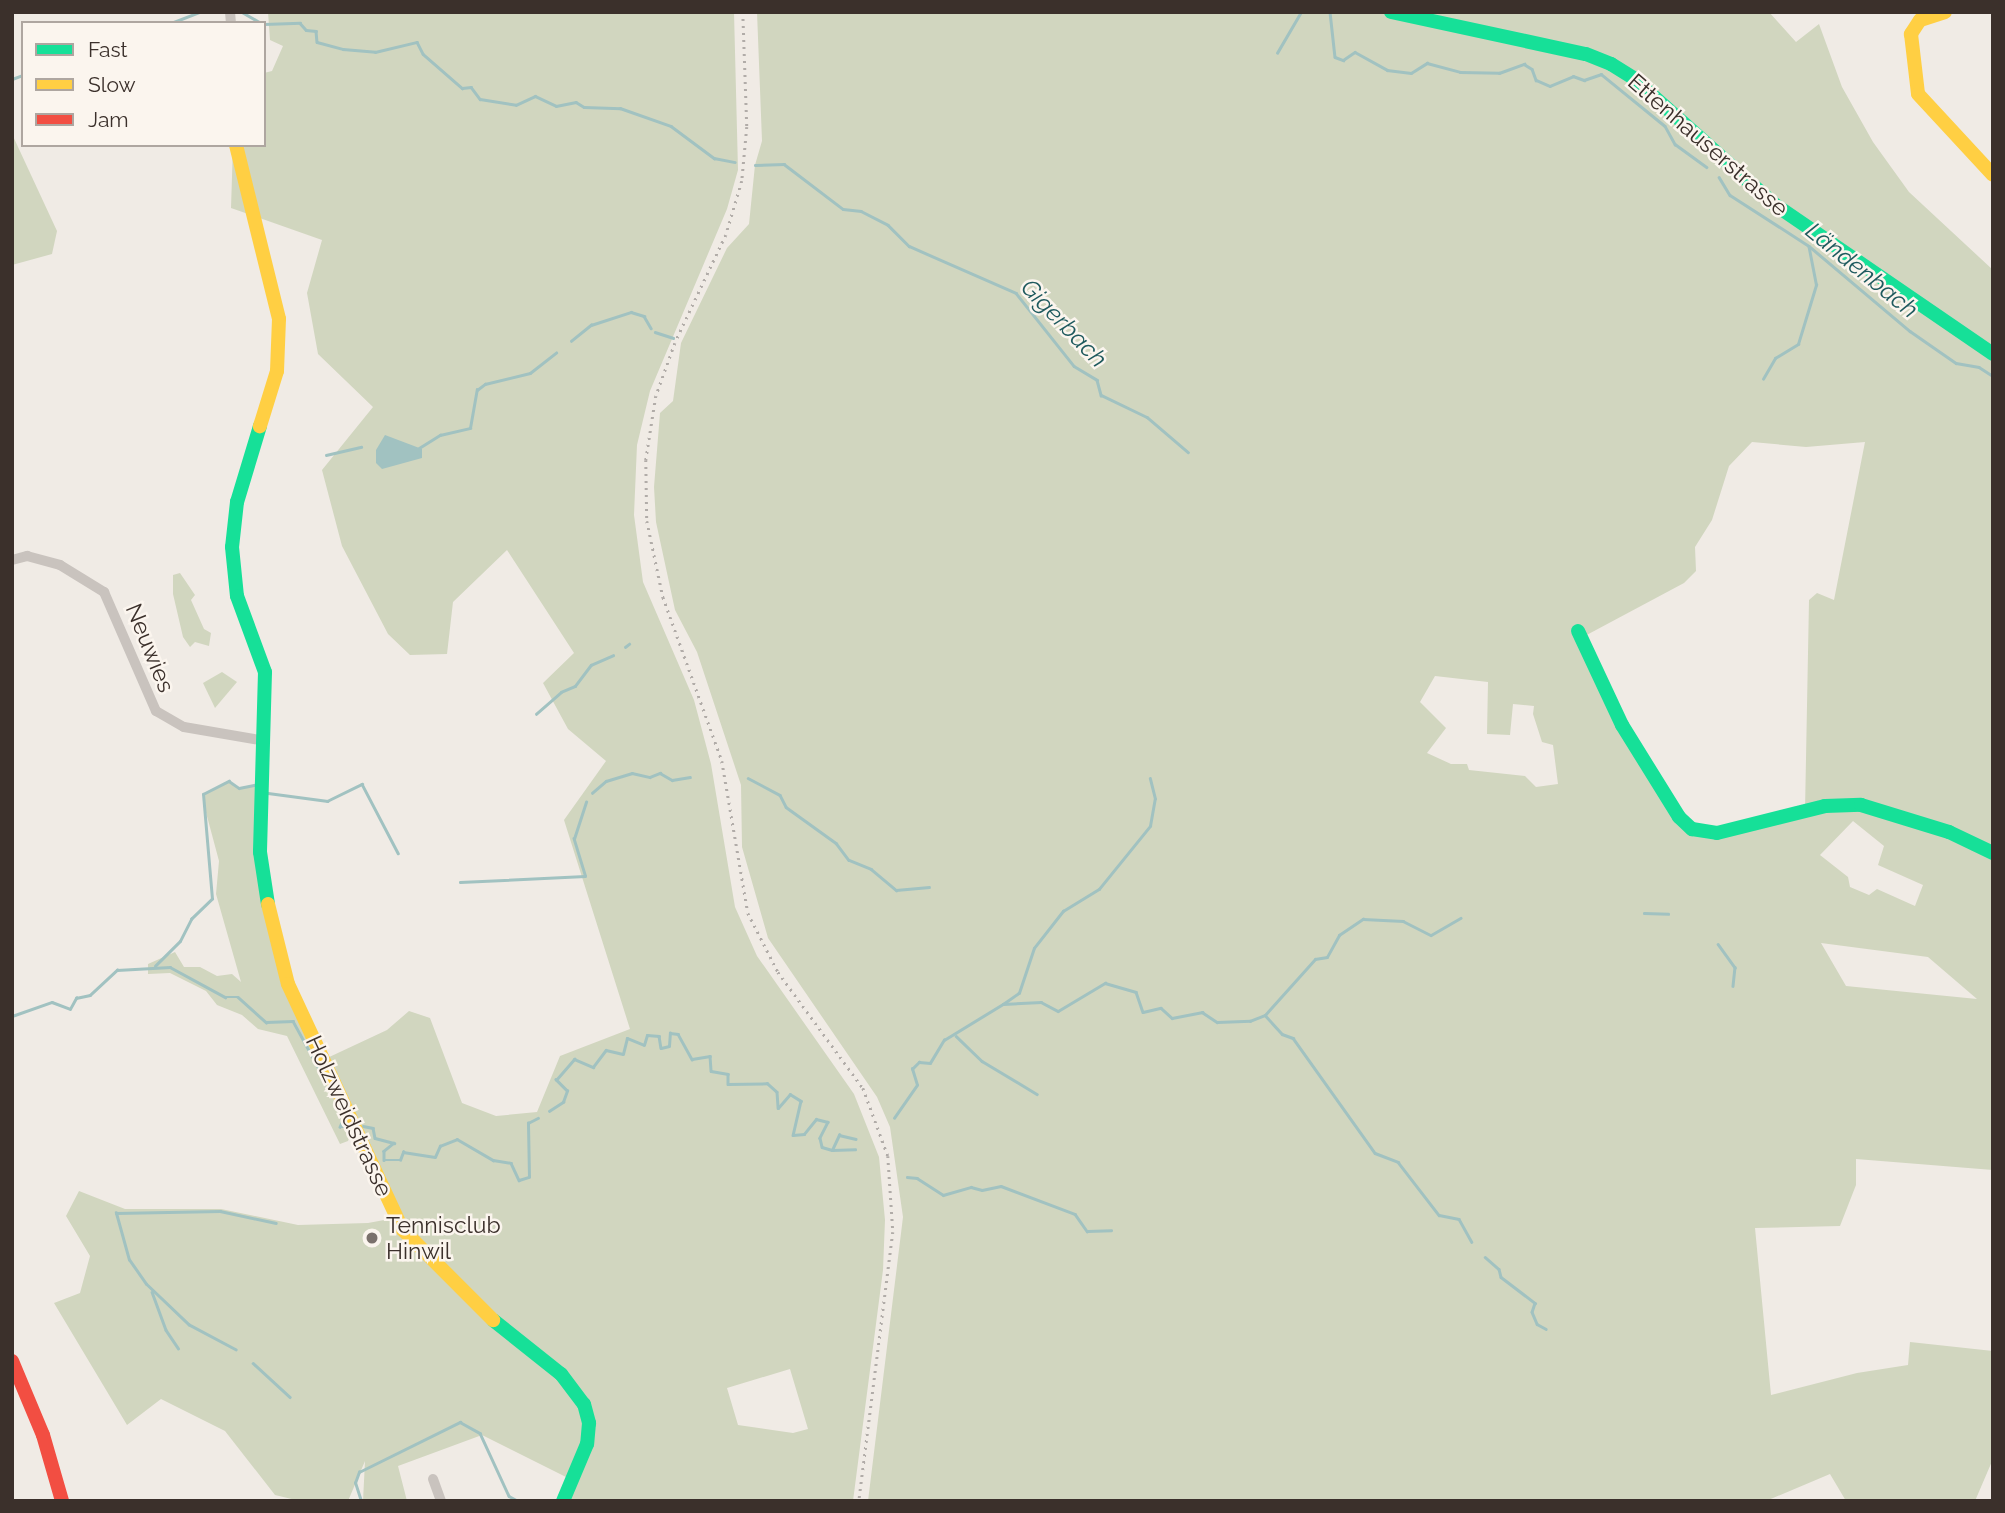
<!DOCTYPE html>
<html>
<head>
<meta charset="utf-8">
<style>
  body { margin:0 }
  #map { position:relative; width:2005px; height:1513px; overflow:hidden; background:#f0ebe5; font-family:Raleway,sans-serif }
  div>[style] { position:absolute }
  .green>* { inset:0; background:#d1d6bf }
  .water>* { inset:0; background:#a1c2c1 }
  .stream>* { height:2.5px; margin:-1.25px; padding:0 1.25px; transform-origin:1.25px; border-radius:1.25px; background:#a1c2c1 }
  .street>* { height:10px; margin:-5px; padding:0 5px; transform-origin:5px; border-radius:5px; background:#c9c3be }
  .fast>* { height:14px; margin:-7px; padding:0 7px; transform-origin:7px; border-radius:7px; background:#16e098 }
  .slow>* { height:14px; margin:-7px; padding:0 7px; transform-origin:7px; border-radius:7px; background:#ffcf43 }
  .jam>* { height:14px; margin:-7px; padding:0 7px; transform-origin:7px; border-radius:7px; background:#f24e42 }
  .rail>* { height:2.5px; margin-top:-1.25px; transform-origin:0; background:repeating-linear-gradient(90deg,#b1aca8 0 2px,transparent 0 7px) }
  .dots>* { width:19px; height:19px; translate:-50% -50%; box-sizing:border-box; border:4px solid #fbf5ee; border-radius:50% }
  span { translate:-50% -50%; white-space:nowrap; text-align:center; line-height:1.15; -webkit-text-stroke:5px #fbf5ee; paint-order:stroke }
  .street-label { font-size:23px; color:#3b302b }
  .poi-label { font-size:23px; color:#3b302b }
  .left { translate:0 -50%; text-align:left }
  .water-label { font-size:24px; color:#1f5a5e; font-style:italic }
  .frame { position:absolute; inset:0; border:14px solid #3b302b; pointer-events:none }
  .legend { position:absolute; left:21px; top:21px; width:245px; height:126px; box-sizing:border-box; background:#fbf5ee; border:2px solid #aea6a0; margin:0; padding:9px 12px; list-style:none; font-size:21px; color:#3b302b }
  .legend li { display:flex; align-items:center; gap:14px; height:35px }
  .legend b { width:35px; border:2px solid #aea6a0 }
</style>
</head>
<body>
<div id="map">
  <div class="green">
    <div style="clip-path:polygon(evenodd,268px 12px,734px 12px,738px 170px,727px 209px,650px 391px,637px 445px,634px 515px,643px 582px,694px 700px,711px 764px,735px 907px,757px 956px,854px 1094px,879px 1157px,885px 1220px,883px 1270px,853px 1501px,561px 1501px,570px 1479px,482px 1435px,398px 1466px,407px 1501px,363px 1501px,365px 1461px,348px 1501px,300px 1501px,275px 1495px,225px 1431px,161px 1399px,127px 1425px,54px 1303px,80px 1293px,90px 1256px,66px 1216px,79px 1191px,125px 1209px,221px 1209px,298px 1225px,368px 1223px,395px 1218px,325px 1059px,387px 1030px,409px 1011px,430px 1018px,462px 1103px,496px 1116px,537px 1112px,560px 1056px,630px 1029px,564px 820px,606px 761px,568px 729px,543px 683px,574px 653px,507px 550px,453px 602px,447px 654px,410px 655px,388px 634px,342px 546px,322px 470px,373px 407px,318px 354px,307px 293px,322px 240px,231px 208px,233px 145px,264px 145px,264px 73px,272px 71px,283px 46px,270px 40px,268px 12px,790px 1369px,808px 1429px,793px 1433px,738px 1425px,727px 1388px,790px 1369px)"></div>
    <div style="clip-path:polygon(evenodd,757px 12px,1769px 12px,1796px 42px,1819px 24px,1842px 87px,1873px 142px,1909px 192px,1993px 270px,1993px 1170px,1856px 1159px,1856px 1185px,1840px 1226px,1755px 1228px,1771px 1395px,1857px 1373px,1908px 1365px,1910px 1342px,1993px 1351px,1993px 1459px,1975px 1501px,1846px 1501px,1830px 1474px,1766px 1501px,868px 1501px,903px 1217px,890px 1127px,877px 1097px,768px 938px,742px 847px,741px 785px,697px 652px,675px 610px,656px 522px,654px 487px,660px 413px,673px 401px,681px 343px,727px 248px,749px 224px,755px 165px,762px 141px,757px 12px,1752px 442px,1806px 447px,1865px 442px,1834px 600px,1817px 593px,1809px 600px,1805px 811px,1704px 833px,1679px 817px,1581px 638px,1684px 583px,1696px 571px,1695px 547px,1712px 520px,1729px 466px,1752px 442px,757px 12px,1435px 676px,1488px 682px,1487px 734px,1510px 735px,1513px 704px,1534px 706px,1533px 714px,1542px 742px,1553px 745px,1558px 784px,1536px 787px,1525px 776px,1469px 770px,1467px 764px,1451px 764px,1427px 753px,1446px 728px,1420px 702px,1435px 676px,757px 12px,1853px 821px,1884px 846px,1878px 865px,1923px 885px,1915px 906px,1877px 889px,1869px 895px,1850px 887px,1848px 877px,1820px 855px,1853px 821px,757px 12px,1821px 943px,1928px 957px,1977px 999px,1846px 986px,1821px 943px)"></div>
    <div style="clip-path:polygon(12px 134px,57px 231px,52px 254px,12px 265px)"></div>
    <div style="clip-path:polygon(180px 573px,195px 595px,191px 600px,204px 629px,211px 633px,209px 646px,195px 642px,190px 647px,183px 637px,173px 594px,173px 575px)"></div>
    <div style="clip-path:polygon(222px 672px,237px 682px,215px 708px,203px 683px)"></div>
    <div style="clip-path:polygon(229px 781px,239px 788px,255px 785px,260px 852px,280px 957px,353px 1129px,348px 1141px,340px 1144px,287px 1036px,258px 1029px,242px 1015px,217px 1005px,206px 991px,170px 973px,148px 974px,148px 964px,175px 952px,184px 967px,200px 967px,217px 976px,232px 974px,241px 982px,216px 894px,219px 861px,204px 805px,203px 794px)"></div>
  </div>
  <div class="water">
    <div style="clip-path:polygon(385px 435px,422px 449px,422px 458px,382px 469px,376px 463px,376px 450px)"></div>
  </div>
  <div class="stream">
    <div style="left:242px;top:12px;width:22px;rotate:30deg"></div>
    <div style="left:1330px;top:12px;width:45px;rotate:83.7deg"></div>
    <div style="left:1335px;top:57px;width:9px;rotate:21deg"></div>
    <div style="left:1343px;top:60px;width:14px;rotate:-34deg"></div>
    <div style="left:1355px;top:52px;width:37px;rotate:29deg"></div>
    <div style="left:1387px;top:70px;width:24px;rotate:7deg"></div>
    <div style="left:1411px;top:73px;width:19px;rotate:-32deg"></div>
    <div style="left:1427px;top:63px;width:34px;rotate:15deg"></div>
    <div style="left:1460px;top:72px;width:39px;rotate:1deg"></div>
    <div style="left:1499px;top:73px;width:27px;rotate:-20deg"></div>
    <div style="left:1524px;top:64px;width:9px;rotate:32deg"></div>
    <div style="left:1532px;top:69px;width:12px;rotate:70deg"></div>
    <div style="left:1536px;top:80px;width:15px;rotate:23deg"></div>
    <div style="left:1550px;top:86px;width:25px;rotate:-23deg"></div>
    <div style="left:1573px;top:76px;width:12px;rotate:20deg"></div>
    <div style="left:1584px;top:80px;width:18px;rotate:-19deg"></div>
    <div style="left:1601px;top:74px;width:82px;rotate:39.1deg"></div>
    <div style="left:1665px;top:126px;width:21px;rotate:61deg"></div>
    <div style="left:1675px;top:144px;width:39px;rotate:36deg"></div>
    <div style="left:171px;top:23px;width:31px;rotate:-21deg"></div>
    <div style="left:264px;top:24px;width:36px;rotate:-2deg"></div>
    <div style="left:300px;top:23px;width:9px;rotate:49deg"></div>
    <div style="left:306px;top:30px;width:10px;rotate:6deg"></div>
    <div style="left:316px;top:31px;width:11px;rotate:85deg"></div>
    <div style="left:317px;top:42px;width:27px;rotate:15deg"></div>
    <div style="left:343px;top:49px;width:32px;rotate:5deg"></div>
    <div style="left:375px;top:52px;width:43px;rotate:-13.4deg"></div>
    <div style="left:417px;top:42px;width:13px;rotate:63deg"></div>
    <div style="left:423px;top:54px;width:52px;rotate:41.1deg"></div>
    <div style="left:462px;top:88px;width:9px;rotate:-6deg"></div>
    <div style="left:471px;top:87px;width:15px;rotate:53deg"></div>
    <div style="left:480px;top:99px;width:36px;rotate:9deg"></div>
    <div style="left:516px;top:105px;width:21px;rotate:-25deg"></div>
    <div style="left:535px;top:96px;width:23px;rotate:25deg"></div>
    <div style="left:556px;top:106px;width:20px;rotate:-11deg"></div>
    <div style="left:576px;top:102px;width:9px;rotate:32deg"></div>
    <div style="left:584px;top:107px;width:36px;rotate:2deg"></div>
    <div style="left:620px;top:108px;width:54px;rotate:19.4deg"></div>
    <div style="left:671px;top:126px;width:54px;rotate:36.7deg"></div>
    <div style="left:714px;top:158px;width:21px;rotate:11deg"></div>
    <div style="left:1277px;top:53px;width:48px;rotate:-59.7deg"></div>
    <div style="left:12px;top:79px;width:12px;rotate:-20deg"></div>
    <div style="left:755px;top:165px;width:29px;rotate:-2deg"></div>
    <div style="left:784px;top:164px;width:74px;rotate:37.3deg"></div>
    <div style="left:843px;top:209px;width:18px;rotate:6deg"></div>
    <div style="left:861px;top:211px;width:30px;rotate:27deg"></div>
    <div style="left:888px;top:225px;width:30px;rotate:45deg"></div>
    <div style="left:909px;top:246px;width:117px;rotate:23.7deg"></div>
    <div style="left:1016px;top:293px;width:93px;rotate:51.5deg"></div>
    <div style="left:1074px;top:366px;width:27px;rotate:31deg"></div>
    <div style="left:1097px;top:380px;width:16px;rotate:75deg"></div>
    <div style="left:1101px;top:395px;width:51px;rotate:25.6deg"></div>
    <div style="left:1147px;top:417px;width:54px;rotate:40.5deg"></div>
    <div style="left:1719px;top:177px;width:21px;rotate:59deg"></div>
    <div style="left:1730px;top:195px;width:94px;rotate:32.8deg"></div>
    <div style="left:1809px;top:246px;width:132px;rotate:40.1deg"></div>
    <div style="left:1910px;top:331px;width:56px;rotate:34.8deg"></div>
    <div style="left:1956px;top:363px;width:23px;rotate:10deg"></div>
    <div style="left:1979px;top:367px;width:17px;rotate:33deg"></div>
    <div style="left:655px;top:332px;width:19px;rotate:18deg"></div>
    <div style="left:571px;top:341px;width:26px;rotate:-39deg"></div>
    <div style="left:591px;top:325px;width:42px;rotate:-18deg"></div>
    <div style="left:631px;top:312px;width:14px;rotate:17deg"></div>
    <div style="left:644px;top:316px;width:14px;rotate:60deg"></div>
    <div style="left:1763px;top:379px;width:24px;rotate:-60deg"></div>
    <div style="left:1775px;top:358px;width:27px;rotate:-31deg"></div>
    <div style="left:1798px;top:344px;width:62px;rotate:-73deg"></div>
    <div style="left:1816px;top:285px;width:38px;rotate:-101deg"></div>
    <div style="left:419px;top:448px;width:25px;rotate:-32deg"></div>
    <div style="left:440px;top:435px;width:31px;rotate:-13deg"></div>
    <div style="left:470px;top:428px;width:39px;rotate:-80deg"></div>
    <div style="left:477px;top:390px;width:10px;rotate:-37deg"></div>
    <div style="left:485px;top:384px;width:46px;rotate:-13.7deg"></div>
    <div style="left:530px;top:373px;width:33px;rotate:-38deg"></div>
    <div style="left:326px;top:455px;width:36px;rotate:-13deg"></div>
    <div style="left:625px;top:647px;width:5px;rotate:-37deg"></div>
    <div style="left:536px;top:714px;width:33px;rotate:-41deg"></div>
    <div style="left:561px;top:692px;width:15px;rotate:-23deg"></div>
    <div style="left:575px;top:686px;width:26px;rotate:-53deg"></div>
    <div style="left:591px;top:665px;width:24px;rotate:-24deg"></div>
    <div style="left:748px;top:778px;width:36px;rotate:28deg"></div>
    <div style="left:780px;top:795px;width:13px;rotate:63deg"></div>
    <div style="left:786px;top:807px;width:62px;rotate:35.8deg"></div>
    <div style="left:836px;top:843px;width:21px;rotate:53deg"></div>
    <div style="left:849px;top:860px;width:24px;rotate:22deg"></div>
    <div style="left:871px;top:869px;width:33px;rotate:40deg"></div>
    <div style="left:896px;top:890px;width:33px;rotate:-5deg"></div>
    <div style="left:268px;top:793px;width:60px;rotate:7.7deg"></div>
    <div style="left:327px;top:801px;width:39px;rotate:-26deg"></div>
    <div style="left:362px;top:784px;width:78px;rotate:62.4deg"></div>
    <div style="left:592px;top:793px;width:18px;rotate:-41deg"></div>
    <div style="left:606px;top:781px;width:27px;rotate:-17deg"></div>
    <div style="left:632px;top:773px;width:18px;rotate:13deg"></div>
    <div style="left:650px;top:777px;width:11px;rotate:-22deg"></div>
    <div style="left:660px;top:773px;width:14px;rotate:30deg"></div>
    <div style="left:672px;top:780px;width:18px;rotate:-9deg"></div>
    <div style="left:460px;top:882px;width:125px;rotate:-2.7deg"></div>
    <div style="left:585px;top:876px;width:39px;rotate:-107deg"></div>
    <div style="left:574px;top:839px;width:39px;rotate:-72deg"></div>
    <div style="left:1644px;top:913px;width:24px;rotate:2deg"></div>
    <div style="left:1718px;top:944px;width:29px;rotate:54deg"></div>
    <div style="left:1735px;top:967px;width:19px;rotate:96deg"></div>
    <div style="left:155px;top:966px;width:35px;rotate:-45deg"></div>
    <div style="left:180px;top:941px;width:25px;rotate:-63deg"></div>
    <div style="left:191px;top:919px;width:29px;rotate:-44deg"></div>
    <div style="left:212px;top:899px;width:105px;rotate:-94.9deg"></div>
    <div style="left:203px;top:794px;width:29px;rotate:-27deg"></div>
    <div style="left:229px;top:781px;width:12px;rotate:35deg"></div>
    <div style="left:239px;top:788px;width:16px;rotate:-11deg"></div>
    <div style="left:1003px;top:1004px;width:19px;rotate:-35deg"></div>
    <div style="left:1019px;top:993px;width:47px;rotate:-71.6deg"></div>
    <div style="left:1034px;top:948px;width:47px;rotate:-51.9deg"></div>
    <div style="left:1063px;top:911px;width:42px;rotate:-31.4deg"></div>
    <div style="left:1099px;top:889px;width:81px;rotate:-51deg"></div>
    <div style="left:1150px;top:826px;width:27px;rotate:-80deg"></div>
    <div style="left:1155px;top:799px;width:21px;rotate:-104deg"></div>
    <div style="left:1265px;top:1015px;width:25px;rotate:48deg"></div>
    <div style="left:1282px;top:1034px;width:12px;rotate:20deg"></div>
    <div style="left:1293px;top:1038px;width:141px;rotate:54.5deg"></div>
    <div style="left:1375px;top:1153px;width:25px;rotate:21deg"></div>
    <div style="left:1398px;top:1162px;width:67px;rotate:52.3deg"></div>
    <div style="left:1439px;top:1215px;width:20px;rotate:11deg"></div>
    <div style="left:1459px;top:1219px;width:26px;rotate:61deg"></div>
    <div style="left:12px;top:1016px;width:42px;rotate:-19.3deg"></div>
    <div style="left:52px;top:1002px;width:19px;rotate:21deg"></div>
    <div style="left:70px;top:1009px;width:13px;rotate:-61deg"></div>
    <div style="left:76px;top:998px;width:14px;rotate:-12deg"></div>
    <div style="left:90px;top:995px;width:37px;rotate:-43deg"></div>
    <div style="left:117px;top:970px;width:53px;rotate:-3.2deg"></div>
    <div style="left:170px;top:967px;width:63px;rotate:28.6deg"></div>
    <div style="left:225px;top:997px;width:13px"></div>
    <div style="left:238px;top:997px;width:38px;rotate:42deg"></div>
    <div style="left:266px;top:1022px;width:27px;rotate:-2deg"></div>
    <div style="left:293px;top:1021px;width:63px;rotate:61.4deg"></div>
    <div style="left:956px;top:1036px;width:36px;rotate:44deg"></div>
    <div style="left:982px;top:1061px;width:64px;rotate:31deg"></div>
    <div style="left:549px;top:1111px;width:17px;rotate:-33deg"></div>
    <div style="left:563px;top:1102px;width:12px;rotate:-70deg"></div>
    <div style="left:567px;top:1091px;width:16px;rotate:-135deg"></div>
    <div style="left:556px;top:1080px;width:28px;rotate:-49deg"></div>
    <div style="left:574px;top:1059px;width:21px;rotate:23deg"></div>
    <div style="left:593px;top:1067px;width:21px;rotate:-53deg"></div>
    <div style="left:606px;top:1050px;width:17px;rotate:13deg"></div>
    <div style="left:623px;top:1054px;width:16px;rotate:-76deg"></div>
    <div style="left:627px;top:1038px;width:18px;rotate:22deg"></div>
    <div style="left:644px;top:1045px;width:10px;rotate:-73deg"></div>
    <div style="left:647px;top:1035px;width:12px;rotate:5deg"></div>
    <div style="left:659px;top:1036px;width:12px;rotate:81deg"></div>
    <div style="left:661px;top:1048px;width:8px;rotate:-14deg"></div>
    <div style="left:669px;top:1046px;width:13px;rotate:-86deg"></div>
    <div style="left:670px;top:1033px;width:8px;rotate:7deg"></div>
    <div style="left:678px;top:1034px;width:29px;rotate:61deg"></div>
    <div style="left:692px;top:1059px;width:18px;rotate:-9deg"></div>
    <div style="left:710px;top:1056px;width:15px;rotate:86deg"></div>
    <div style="left:711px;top:1071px;width:17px;rotate:10deg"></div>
    <div style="left:728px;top:1074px;width:10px;rotate:90deg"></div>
    <div style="left:728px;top:1084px;width:39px;rotate:-1deg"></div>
    <div style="left:767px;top:1083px;width:13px;rotate:42deg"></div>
    <div style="left:777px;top:1092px;width:16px;rotate:86deg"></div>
    <div style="left:778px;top:1108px;width:18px;rotate:-49deg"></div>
    <div style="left:790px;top:1094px;width:13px;rotate:32deg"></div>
    <div style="left:801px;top:1101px;width:35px;rotate:103deg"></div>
    <div style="left:793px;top:1135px;width:11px;rotate:-5deg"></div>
    <div style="left:804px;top:1134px;width:19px;rotate:-51deg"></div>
    <div style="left:816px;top:1119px;width:12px;rotate:14deg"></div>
    <div style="left:828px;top:1122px;width:18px;rotate:117deg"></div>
    <div style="left:820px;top:1138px;width:9px;rotate:77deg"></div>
    <div style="left:822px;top:1147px;width:10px;rotate:17deg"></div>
    <div style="left:832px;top:1150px;width:17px;rotate:-65deg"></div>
    <div style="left:839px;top:1135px;width:17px;rotate:13deg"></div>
    <div style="left:345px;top:1116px;width:12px;rotate:114deg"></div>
    <div style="left:340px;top:1127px;width:10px"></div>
    <div style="left:894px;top:1118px;width:40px;rotate:-55.1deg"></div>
    <div style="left:917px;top:1085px;width:17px;rotate:-107deg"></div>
    <div style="left:912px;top:1069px;width:10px;rotate:-45deg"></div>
    <div style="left:919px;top:1062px;width:11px;rotate:5deg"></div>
    <div style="left:930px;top:1063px;width:27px;rotate:-59deg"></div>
    <div style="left:944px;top:1040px;width:69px;rotate:-31.4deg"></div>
    <div style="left:1003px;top:1004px;width:38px;rotate:-3deg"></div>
    <div style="left:1041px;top:1002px;width:19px;rotate:28deg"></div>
    <div style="left:1058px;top:1011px;width:55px;rotate:-30.8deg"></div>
    <div style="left:1105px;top:983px;width:32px;rotate:16deg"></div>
    <div style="left:1136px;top:992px;width:21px;rotate:71deg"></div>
    <div style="left:1143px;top:1012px;width:18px;rotate:-13deg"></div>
    <div style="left:1161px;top:1008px;width:15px;rotate:42deg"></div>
    <div style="left:1172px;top:1018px;width:31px;rotate:-11deg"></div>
    <div style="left:1202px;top:1012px;width:18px;rotate:34deg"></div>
    <div style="left:1217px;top:1022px;width:33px;rotate:-2deg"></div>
    <div style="left:1250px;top:1021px;width:16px;rotate:-22deg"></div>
    <div style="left:1265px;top:1015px;width:75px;rotate:-48.2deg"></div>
    <div style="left:1315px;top:959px;width:12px;rotate:-9deg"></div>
    <div style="left:1327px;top:957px;width:25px;rotate:-61deg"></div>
    <div style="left:1339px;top:935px;width:29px;rotate:-34deg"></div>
    <div style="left:1363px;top:919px;width:40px;rotate:2.9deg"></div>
    <div style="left:1403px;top:921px;width:31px;rotate:27deg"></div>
    <div style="left:1431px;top:935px;width:34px;rotate:-30deg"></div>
    <div style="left:363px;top:1126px;width:10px;rotate:11deg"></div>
    <div style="left:373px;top:1128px;width:10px;rotate:79deg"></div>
    <div style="left:375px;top:1138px;width:20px;rotate:15deg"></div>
    <div style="left:394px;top:1143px;width:13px;rotate:141deg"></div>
    <div style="left:384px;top:1151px;width:9px;rotate:90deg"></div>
    <div style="left:384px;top:1160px;width:16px"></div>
    <div style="left:400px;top:1160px;width:9px;rotate:-69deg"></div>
    <div style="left:403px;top:1152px;width:32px;rotate:9deg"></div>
    <div style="left:435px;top:1157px;width:12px;rotate:-66deg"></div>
    <div style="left:440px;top:1146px;width:18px;rotate:-22deg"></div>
    <div style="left:457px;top:1139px;width:42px;rotate:30.3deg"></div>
    <div style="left:493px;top:1160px;width:18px;rotate:9deg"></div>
    <div style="left:511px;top:1163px;width:19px;rotate:65deg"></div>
    <div style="left:519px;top:1180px;width:10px;rotate:-17deg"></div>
    <div style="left:529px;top:1177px;width:54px;rotate:-91.1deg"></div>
    <div style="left:528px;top:1123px;width:11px;rotate:-27deg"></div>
    <div style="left:832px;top:1150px;width:23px;rotate:-2deg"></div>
    <div style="left:907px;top:1177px;width:10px;rotate:6deg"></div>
    <div style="left:917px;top:1178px;width:31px;rotate:33deg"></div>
    <div style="left:943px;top:1195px;width:29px;rotate:-16deg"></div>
    <div style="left:971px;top:1187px;width:11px;rotate:15deg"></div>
    <div style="left:982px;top:1190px;width:19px;rotate:-12deg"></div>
    <div style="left:1001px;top:1186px;width:79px;rotate:20.7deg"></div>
    <div style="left:1075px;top:1214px;width:21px;rotate:55deg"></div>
    <div style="left:1087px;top:1231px;width:24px;rotate:-2deg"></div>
    <div style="left:1485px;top:1257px;width:18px;rotate:41deg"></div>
    <div style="left:1499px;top:1269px;width:8px;rotate:76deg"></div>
    <div style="left:1501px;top:1277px;width:43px;rotate:37.4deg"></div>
    <div style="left:1535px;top:1303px;width:9px;rotate:108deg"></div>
    <div style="left:1532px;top:1312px;width:13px;rotate:67deg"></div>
    <div style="left:1537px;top:1324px;width:10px;rotate:29deg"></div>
    <div style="left:152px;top:1292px;width:40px;rotate:69.8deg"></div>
    <div style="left:166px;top:1330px;width:22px;rotate:56deg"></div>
    <div style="left:236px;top:1350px;width:53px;rotate:-152deg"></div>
    <div style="left:189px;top:1325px;width:59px;rotate:-136.4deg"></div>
    <div style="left:146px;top:1284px;width:29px;rotate:-125deg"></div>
    <div style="left:129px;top:1260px;width:49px;rotate:-105.5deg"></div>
    <div style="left:116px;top:1213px;width:104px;rotate:-1.1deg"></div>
    <div style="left:220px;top:1211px;width:57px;rotate:12.1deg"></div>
    <div style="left:253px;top:1363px;width:50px;rotate:42.6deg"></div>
    <div style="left:361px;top:1501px;width:19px;rotate:-108deg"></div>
    <div style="left:355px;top:1483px;width:12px;rotate:-70deg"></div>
    <div style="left:359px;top:1472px;width:113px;rotate:-26.3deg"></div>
    <div style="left:460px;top:1422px;width:23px;rotate:29deg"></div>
    <div style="left:480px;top:1433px;width:69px;rotate:65.3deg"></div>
    <div style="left:509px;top:1496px;width:10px;rotate:29deg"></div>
  </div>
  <div class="street">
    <div style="left:230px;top:12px;width:11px;rotate:85deg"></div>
    <div style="left:12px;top:560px;width:16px;rotate:-15deg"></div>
    <div style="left:27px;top:556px;width:34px;rotate:15deg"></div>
    <div style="left:60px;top:565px;width:52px;rotate:31.5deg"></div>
    <div style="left:104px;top:592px;width:130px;rotate:66.4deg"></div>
    <div style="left:156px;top:711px;width:32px;rotate:30deg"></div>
    <div style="left:184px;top:727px;width:77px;rotate:9.7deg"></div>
    <div style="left:433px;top:1479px;width:23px;rotate:70deg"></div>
  </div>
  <div class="fast">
    <div style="left:1391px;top:12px;width:199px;rotate:12.2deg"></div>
    <div style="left:1586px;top:54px;width:27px;rotate:22deg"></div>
    <div style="left:1611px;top:64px;width:26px;rotate:32deg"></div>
    <div style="left:1633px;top:78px;width:189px;rotate:41.8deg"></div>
    <div style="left:1774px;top:204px;width:265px;rotate:34.4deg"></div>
    <div style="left:260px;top:426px;width:79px;rotate:106.8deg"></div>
    <div style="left:237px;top:502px;width:45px;rotate:96.3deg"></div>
    <div style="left:232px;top:547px;width:49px;rotate:84.2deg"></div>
    <div style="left:237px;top:596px;width:81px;rotate:69.8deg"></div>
    <div style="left:265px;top:672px;width:180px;rotate:91.6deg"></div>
    <div style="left:260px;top:852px;width:53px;rotate:81.3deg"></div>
    <div style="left:1578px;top:631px;width:104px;rotate:64.9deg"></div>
    <div style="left:1622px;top:725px;width:108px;rotate:58.2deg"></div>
    <div style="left:1679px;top:817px;width:18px;rotate:43deg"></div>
    <div style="left:1692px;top:829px;width:25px;rotate:9deg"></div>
    <div style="left:1717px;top:833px;width:111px;rotate:-14deg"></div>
    <div style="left:1825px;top:806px;width:36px;rotate:-2deg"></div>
    <div style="left:1861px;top:805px;width:92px;rotate:17.1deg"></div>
    <div style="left:1949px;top:832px;width:49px;rotate:25.5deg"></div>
    <div style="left:493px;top:1320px;width:87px;rotate:38.5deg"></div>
    <div style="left:561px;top:1374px;width:38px;rotate:53deg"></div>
    <div style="left:584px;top:1404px;width:20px;rotate:75deg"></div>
    <div style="left:589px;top:1423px;width:21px;rotate:95deg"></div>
    <div style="left:587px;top:1444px;width:62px;rotate:112.8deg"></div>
  </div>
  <div class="slow">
    <div style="left:1945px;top:12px;width:26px;rotate:162deg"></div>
    <div style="left:1920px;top:20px;width:17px;rotate:123deg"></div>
    <div style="left:1911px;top:34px;width:60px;rotate:83.3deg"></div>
    <div style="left:1918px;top:94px;width:110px;rotate:47.2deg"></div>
    <div style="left:236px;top:145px;width:179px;rotate:76.1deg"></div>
    <div style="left:279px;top:319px;width:52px;rotate:92.2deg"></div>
    <div style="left:277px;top:371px;width:58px;rotate:107.2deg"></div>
    <div style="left:268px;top:904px;width:82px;rotate:76deg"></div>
    <div style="left:288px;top:984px;width:270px;rotate:65deg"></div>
    <div style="left:402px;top:1229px;width:129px;rotate:45deg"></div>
  </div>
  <div class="jam">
    <div style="left:12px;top:1361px;width:80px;rotate:67.3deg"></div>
    <div style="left:43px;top:1435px;width:69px;rotate:73.9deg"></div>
  </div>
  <div class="rail">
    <div style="left:743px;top:12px;width:115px;rotate:88deg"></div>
    <div style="left:747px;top:127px;width:54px;rotate:95.3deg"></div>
    <div style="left:742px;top:181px;width:56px;rotate:106.5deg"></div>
    <div style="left:726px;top:235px;width:119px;rotate:115.3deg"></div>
    <div style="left:675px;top:343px;width:56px;rotate:109.7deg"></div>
    <div style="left:656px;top:396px;width:65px;rotate:98.9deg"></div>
    <div style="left:646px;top:460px;width:61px;rotate:89.1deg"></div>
    <div style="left:647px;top:521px;width:78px;rotate:78.1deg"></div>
    <div style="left:663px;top:597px;width:174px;rotate:70.2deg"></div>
    <div style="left:722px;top:761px;width:154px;rotate:80.3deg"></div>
    <div style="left:748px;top:913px;width:66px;rotate:63deg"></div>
    <div style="left:778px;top:972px;width:144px;rotate:53.8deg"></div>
    <div style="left:863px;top:1088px;width:72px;rotate:69.8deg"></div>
    <div style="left:888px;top:1156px;width:76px;rotate:86.2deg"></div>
    <div style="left:893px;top:1232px;width:271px;rotate:97.2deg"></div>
  </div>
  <div class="dots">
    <div style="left:372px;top:1238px;background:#7a716c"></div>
  </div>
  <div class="street-label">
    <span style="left:1708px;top:145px;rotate:41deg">Ettenhauserstrasse</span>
    <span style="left:150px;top:648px;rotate:68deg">Neuwies</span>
    <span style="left:349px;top:1116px;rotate:65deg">Holzweidstrasse</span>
  </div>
  <div class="poi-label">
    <span class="left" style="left:386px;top:1238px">Tennisclub<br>Hinwil</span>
  </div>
  <div class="water-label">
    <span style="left:1862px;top:270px;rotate:39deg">Ländenbach</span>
    <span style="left:1064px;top:323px;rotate:46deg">Gigerbach</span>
  </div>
  <div class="frame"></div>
  <ul class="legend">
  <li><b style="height:9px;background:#16e098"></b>Fast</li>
  <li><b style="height:9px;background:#ffcf43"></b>Slow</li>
  <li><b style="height:9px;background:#f24e42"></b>Jam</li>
  </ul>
</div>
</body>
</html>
